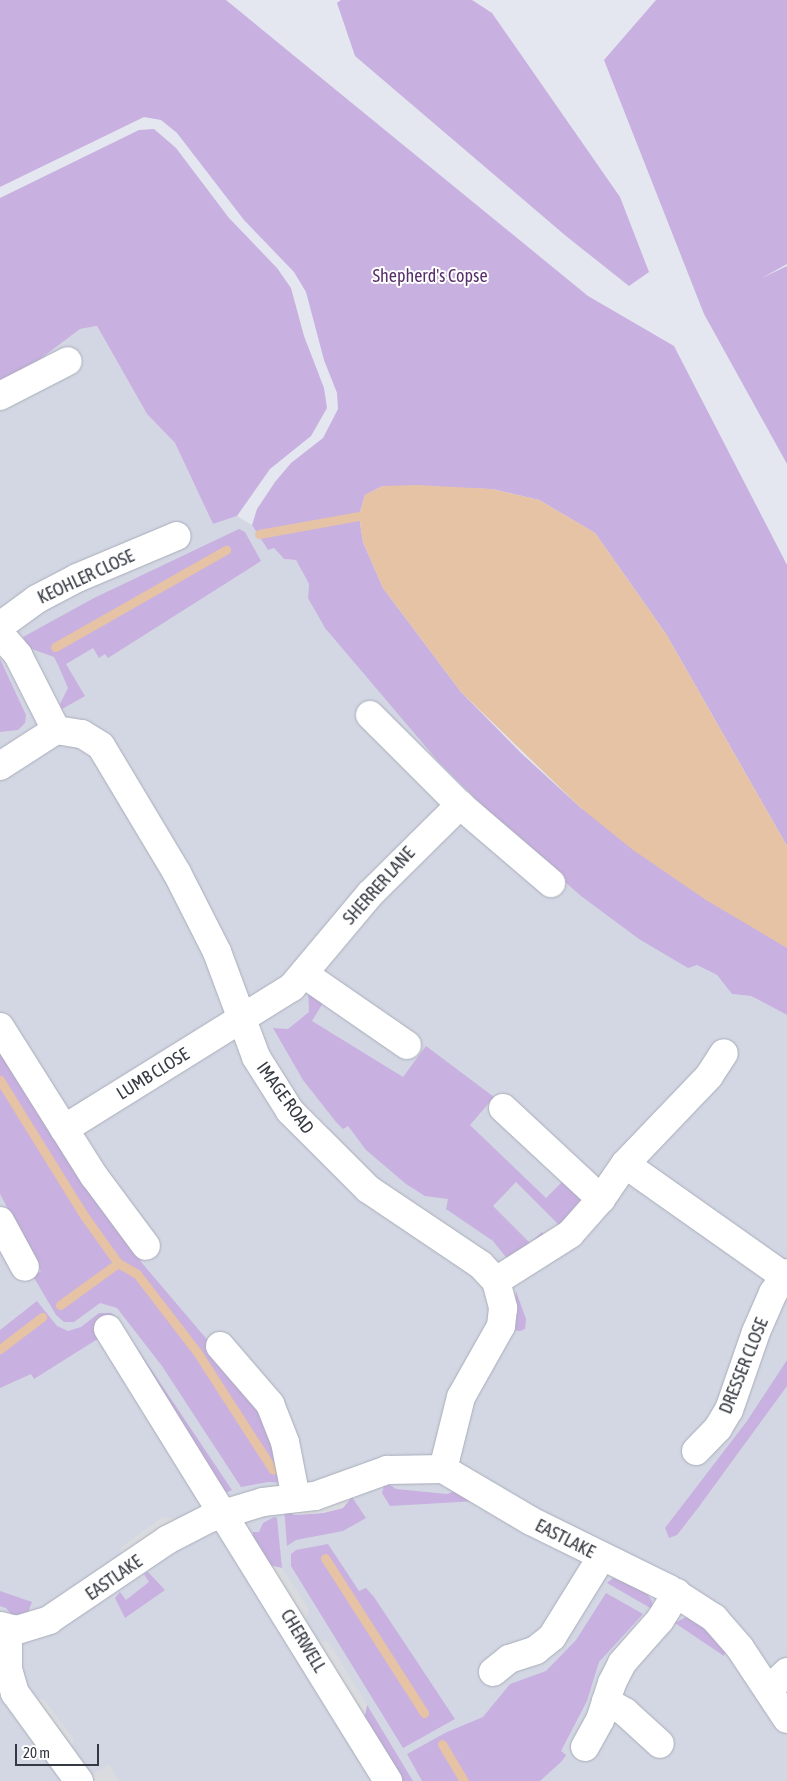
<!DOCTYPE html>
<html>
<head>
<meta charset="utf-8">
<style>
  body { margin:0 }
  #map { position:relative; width:787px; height:1781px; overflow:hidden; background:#e4e7f0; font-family:"Asap Condensed",sans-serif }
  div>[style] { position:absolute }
  .residential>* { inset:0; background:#d3d7e3 }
  .green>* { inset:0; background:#c8b0e0 }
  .parking>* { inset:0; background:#d9dbde }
  .water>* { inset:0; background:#e7c3a5 }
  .stream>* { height:9px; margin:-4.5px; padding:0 4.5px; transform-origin:4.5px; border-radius:4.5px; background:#e7c3a5 }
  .roads { filter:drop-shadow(0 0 1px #a8adba) drop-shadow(0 0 1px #a8adba) }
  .minor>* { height:28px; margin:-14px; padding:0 14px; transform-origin:14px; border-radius:14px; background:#fff }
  span { translate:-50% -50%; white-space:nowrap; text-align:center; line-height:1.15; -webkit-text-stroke:4px #fff; paint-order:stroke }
  .park-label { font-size:18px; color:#572f6c }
  .street-label { font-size:18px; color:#353941 }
  .scale { position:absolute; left:15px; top:1744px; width:84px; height:22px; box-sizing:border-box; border:2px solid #353941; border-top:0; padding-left:6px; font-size:15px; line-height:18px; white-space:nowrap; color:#353941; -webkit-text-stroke:4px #fff; paint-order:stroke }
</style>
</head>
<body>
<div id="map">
  <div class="residential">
    <div style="clip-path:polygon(97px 326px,147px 414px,175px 443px,213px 524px,237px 516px,252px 525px,268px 550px,274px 548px,284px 559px,296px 560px,309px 584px,308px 598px,697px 965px,717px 975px,732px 994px,751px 996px,787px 1015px,787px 1781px,0 1781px,0 383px,31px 366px,80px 329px)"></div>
  </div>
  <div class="green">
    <div style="clip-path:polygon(0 0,226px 0,588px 296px,674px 346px,787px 565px,787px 846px,666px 634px,595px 533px,539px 500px,492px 489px,383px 486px,365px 495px,359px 516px,363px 542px,383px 588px,461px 692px,521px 753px,581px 808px,787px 948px,787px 1015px,751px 996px,732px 994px,717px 975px,697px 965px,688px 968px,639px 939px,581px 896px,512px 835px,437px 760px,325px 628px,308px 598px,309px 584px,296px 560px,284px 559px,274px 548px,268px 550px,252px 525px,257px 509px,275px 482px,291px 463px,323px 438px,338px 409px,337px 393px,324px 360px,306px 292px,294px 272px,244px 220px,177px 133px,161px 120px,144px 117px,0 187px)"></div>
    <div style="clip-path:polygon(341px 0,472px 0,492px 13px,620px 197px,649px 272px,629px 286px,566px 236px,355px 56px,337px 3px)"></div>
    <div style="clip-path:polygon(656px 0,787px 0,787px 264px,762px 278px,787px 266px,787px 464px,704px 314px,604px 60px)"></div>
    <div style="clip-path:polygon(154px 129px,176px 148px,229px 218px,277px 268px,291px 288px,304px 336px,324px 388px,327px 408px,311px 436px,270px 469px,237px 516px,213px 524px,175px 443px,147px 414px,97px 326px,80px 329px,31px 366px,0 383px,0 198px,139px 130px)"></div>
    <div style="clip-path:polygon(239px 529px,245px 532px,261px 561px,108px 658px,105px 654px,99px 658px,93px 648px,66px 664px,85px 696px,62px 709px,60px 704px,68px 688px,59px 667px,54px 657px,29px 648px,23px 637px,94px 598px)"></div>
    <div style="clip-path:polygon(0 659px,26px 715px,25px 723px,18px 730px,0 732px)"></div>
    <div style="clip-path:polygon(308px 989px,323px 1003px,312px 1021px,403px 1077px,426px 1046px,494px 1097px,470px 1125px,546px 1198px,563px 1181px,588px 1200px,562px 1228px,516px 1182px,493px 1206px,530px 1243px,542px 1232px,547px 1241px,509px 1261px,493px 1241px,446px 1209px,448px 1199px,425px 1196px,406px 1184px,366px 1150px,348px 1126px,343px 1129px,336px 1122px,303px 1080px,273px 1028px,288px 1029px,309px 1012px)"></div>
    <div style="clip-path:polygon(0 1039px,142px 1263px,255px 1396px,285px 1483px,268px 1482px,241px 1487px,162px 1366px,117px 1308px,100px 1303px,74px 1322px,64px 1322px,56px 1315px,33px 1276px,41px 1271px,0 1194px)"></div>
    <div style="clip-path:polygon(516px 1291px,526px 1319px,525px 1329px,520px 1331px,513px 1330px)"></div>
    <div style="clip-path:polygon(37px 1301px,57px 1326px,68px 1331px,81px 1327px,99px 1313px,111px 1313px,116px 1317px,232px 1490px,221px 1495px,104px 1335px,34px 1379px,31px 1374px,0 1388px,0 1330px)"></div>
    <div style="clip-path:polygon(787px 1360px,787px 1386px,698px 1508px,677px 1535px,669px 1538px,665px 1528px,747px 1421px)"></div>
    <div style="clip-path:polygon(390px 1485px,396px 1489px,447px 1494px,455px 1491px,476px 1501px,390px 1506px,382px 1493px,384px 1486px)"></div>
    <div style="clip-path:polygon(352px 1497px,366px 1518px,343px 1531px,296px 1540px,287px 1546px,284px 1507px,294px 1515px,323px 1513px,343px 1508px)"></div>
    <div style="clip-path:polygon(274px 1517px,277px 1518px,282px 1568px,267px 1565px,253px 1538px,253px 1532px,259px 1532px,263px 1523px)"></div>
    <div style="clip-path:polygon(328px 1544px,359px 1591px,366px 1588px,374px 1597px,455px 1719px,403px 1748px,291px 1566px,291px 1554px,296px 1550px)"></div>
    <div style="clip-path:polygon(148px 1572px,165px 1590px,125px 1618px,115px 1598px,120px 1592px,126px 1600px,149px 1582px,144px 1574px)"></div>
    <div style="clip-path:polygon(613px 1578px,645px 1591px,652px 1601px,652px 1609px,607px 1583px)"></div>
    <div style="clip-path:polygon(0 1591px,32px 1602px,27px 1615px,14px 1618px,6px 1608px,0 1606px)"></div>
    <div style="clip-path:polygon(606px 1593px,643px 1614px,599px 1662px,587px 1701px,561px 1751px,566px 1755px,562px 1761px,540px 1781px,422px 1781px,407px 1754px,447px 1732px,483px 1717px,510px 1684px,546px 1671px,576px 1640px)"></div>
    <div style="clip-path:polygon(686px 1617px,698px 1621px,726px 1649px,724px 1656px,675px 1623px)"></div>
    <div style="clip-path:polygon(367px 1705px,413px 1781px,402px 1781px,364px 1720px)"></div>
  </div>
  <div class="parking">
    <div style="clip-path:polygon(350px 1499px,343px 1508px,323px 1513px,294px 1515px,284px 1507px,325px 1505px)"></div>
    <div style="clip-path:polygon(163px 1517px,178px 1519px,120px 1561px,121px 1547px)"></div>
    <div style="clip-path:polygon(267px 1565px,282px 1568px,309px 1609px,305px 1623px)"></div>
    <div style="clip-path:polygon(315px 1640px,329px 1642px,367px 1705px,364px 1720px)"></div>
    <div style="clip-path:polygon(29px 1698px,43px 1699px,74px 1739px,71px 1751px)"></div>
    <div style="clip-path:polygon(109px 1764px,119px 1781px,92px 1781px,90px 1777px)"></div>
  </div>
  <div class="water">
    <div style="clip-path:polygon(417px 485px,492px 489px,539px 500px,595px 533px,666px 634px,787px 846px,787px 948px,706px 900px,633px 850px,581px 808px,461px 692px,383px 588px,363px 542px,359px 516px,365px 495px,383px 486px)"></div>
  </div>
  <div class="stream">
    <div style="left:259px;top:534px;width:102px;rotate:-10.2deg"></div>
    <div style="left:55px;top:647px;width:197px;rotate:-29.6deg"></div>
    <div style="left:0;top:1080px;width:161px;rotate:58.2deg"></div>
    <div style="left:85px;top:1217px;width:57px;rotate:54.3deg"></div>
    <div style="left:118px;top:1263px;width:22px;rotate:30deg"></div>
    <div style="left:137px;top:1274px;width:98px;rotate:52.4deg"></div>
    <div style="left:197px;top:1352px;width:140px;rotate:57.2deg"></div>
    <div style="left:60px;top:1305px;width:72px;rotate:-35.9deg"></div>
    <div style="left:0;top:1349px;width:53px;rotate:-37.3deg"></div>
    <div style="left:325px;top:1558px;width:184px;rotate:57.4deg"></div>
    <div style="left:442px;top:1744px;width:43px;rotate:59.3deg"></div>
  </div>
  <div class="roads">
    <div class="minor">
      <div style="left:0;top:396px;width:76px;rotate:-27.2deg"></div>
      <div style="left:0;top:626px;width:46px;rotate:-36.1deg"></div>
      <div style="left:37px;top:599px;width:45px;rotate:-27.7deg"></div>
      <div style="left:77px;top:578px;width:108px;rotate:-22.8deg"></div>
      <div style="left:0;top:634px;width:28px;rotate:49deg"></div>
      <div style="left:18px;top:655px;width:84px;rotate:63.1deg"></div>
      <div style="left:370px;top:715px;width:127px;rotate:45deg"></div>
      <div style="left:460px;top:805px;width:120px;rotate:40.6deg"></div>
      <div style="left:0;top:766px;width:67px;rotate:-32.7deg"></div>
      <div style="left:56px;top:730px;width:26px;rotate:9deg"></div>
      <div style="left:82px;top:734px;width:22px;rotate:32deg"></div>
      <div style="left:101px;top:746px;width:148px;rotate:59.1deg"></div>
      <div style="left:177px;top:873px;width:89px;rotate:63.1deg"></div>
      <div style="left:217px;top:952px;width:112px;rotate:69.6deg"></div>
      <div style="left:256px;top:1057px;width:64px;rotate:57.8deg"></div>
      <div style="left:290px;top:1111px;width:110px;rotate:45deg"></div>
      <div style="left:368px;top:1189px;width:136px;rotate:33.9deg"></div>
      <div style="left:481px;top:1265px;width:22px;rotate:47deg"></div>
      <div style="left:496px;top:1281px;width:28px;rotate:75deg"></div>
      <div style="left:503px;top:1308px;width:18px;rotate:96deg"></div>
      <div style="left:501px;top:1326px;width:81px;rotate:119.4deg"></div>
      <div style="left:461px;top:1397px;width:74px;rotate:104deg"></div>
      <div style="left:304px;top:974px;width:125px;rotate:34.6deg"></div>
      <div style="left:0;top:1027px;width:176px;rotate:57.8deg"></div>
      <div style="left:94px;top:1176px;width:87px;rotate:53.4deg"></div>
      <div style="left:503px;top:1108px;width:134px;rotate:42.9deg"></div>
      <div style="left:64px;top:1129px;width:269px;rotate:-31.9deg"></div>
      <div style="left:292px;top:987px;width:121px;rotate:-50deg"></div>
      <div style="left:370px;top:894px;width:127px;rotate:-44.7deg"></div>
      <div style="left:625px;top:1164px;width:122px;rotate:-46.3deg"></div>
      <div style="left:709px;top:1076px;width:27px;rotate:-57deg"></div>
      <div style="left:0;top:1221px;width:52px;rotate:61.5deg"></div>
      <div style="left:496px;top:1281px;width:88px;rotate:-32.4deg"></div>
      <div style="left:570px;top:1234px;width:47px;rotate:-48.5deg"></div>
      <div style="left:601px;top:1199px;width:42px;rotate:-55.6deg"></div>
      <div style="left:625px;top:1164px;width:194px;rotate:35.2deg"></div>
      <div style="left:108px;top:1329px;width:532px;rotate:58.22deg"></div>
      <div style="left:220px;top:1346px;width:77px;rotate:49.2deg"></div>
      <div style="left:270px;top:1404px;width:41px;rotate:68.5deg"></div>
      <div style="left:285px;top:1442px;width:57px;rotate:78.9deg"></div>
      <div style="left:696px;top:1451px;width:32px;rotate:-46deg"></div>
      <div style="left:718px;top:1428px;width:21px;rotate:-59deg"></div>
      <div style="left:729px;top:1410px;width:83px;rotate:-70.9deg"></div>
      <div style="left:756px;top:1332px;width:43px;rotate:-66.4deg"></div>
      <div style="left:773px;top:1293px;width:24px;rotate:-55deg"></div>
      <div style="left:0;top:1626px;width:17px;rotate:13deg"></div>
      <div style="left:17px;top:1630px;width:34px;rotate:-17deg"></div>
      <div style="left:49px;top:1620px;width:143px;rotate:-34.1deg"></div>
      <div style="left:167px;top:1540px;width:48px;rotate:-27.1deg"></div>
      <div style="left:210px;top:1518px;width:55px;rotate:-16.8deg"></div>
      <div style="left:263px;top:1502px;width:52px;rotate:-6.6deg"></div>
      <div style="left:315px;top:1496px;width:77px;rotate:-19.9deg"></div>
      <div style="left:387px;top:1470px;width:56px;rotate:-1deg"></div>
      <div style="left:443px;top:1469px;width:102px;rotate:30.6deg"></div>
      <div style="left:531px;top:1521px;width:154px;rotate:26.2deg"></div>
      <div style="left:669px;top:1589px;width:54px;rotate:32.8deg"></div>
      <div style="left:714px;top:1618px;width:40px;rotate:49deg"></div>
      <div style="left:740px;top:1648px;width:85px;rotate:56.5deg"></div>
      <div style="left:8px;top:1630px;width:39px;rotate:90deg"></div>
      <div style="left:8px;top:1669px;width:25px;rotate:74deg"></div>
      <div style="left:15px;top:1693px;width:109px;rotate:54deg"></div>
      <div style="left:493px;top:1672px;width:21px;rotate:-39deg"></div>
      <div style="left:509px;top:1659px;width:28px;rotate:-18deg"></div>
      <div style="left:536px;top:1650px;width:21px;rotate:-39deg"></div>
      <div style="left:552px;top:1637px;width:93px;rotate:-58.2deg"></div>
      <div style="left:769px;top:1689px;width:25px;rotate:-43deg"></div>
      <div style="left:606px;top:1701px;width:22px;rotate:30deg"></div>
      <div style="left:625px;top:1712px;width:47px;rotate:42.4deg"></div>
      <div style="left:585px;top:1747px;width:31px;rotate:-61deg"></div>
      <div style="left:600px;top:1720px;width:39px;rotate:-72deg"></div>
      <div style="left:612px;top:1683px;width:22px;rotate:-63deg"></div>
      <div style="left:622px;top:1663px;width:57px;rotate:-48.5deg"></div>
      <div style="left:660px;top:1620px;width:32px;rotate:-58deg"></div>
    </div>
  </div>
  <div class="park-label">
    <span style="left:430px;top:276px">Shepherd's Copse</span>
  </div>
  <div class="street-label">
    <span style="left:86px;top:577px;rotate:-25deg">KEOHLER CLOSE</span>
    <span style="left:379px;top:886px;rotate:-48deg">SHERRER LANE</span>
    <span style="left:153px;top:1074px;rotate:-32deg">LUMB CLOSE</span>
    <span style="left:285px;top:1098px;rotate:54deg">IMAGE ROAD</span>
    <span style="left:744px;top:1366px;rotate:-68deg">DRESSER CLOSE</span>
    <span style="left:565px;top:1539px;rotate:27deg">EASTLAKE</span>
    <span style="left:114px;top:1578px;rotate:-35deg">EASTLAKE</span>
    <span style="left:303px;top:1641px;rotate:59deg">CHERWELL</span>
  </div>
  <div class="scale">20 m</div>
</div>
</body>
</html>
